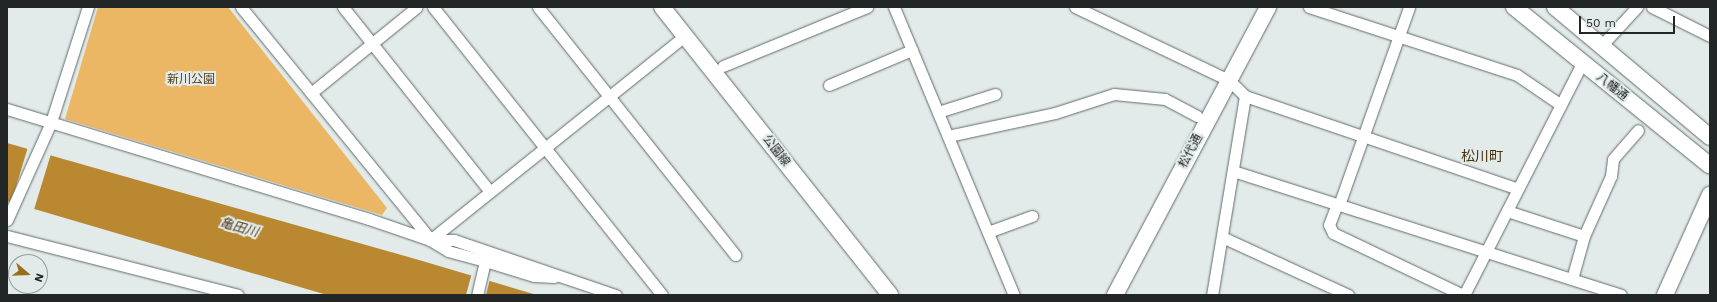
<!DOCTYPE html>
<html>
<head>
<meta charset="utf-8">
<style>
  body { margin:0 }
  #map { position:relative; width:1717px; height:302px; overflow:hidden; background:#e2eaea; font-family:"Work Sans","Noto Sans JP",sans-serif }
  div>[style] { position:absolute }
  .green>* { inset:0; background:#ecb764 }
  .water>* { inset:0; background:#ba8830 }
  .pier>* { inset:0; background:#e2eaea; transform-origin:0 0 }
  .roads { filter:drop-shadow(0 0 1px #636a6a) drop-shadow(0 0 1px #636a6a) }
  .street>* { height:11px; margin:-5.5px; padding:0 5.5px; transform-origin:5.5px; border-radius:5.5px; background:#fff }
  .secondary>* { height:16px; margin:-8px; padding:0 8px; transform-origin:8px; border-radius:8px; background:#fff }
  span { translate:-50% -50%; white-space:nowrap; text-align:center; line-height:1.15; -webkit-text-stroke:4px #e2eaea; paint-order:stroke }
  .park-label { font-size:12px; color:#563f1c }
  .street-label { font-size:12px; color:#232626 }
  .water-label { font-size:13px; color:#553f1b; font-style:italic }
  .quarter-label { font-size:14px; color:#47320c }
  .frame { position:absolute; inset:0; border:8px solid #232626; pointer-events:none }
  .north { position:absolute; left:8px; top:254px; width:40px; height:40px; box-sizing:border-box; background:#e2eaea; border:1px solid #969c9c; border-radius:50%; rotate:109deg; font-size:11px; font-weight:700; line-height:16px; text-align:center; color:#232626 }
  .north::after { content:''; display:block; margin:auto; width:14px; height:18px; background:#996d1c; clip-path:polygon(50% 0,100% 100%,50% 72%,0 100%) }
  .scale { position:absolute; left:1579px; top:16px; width:96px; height:18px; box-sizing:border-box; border:2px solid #232626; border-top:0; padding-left:5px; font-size:12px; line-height:14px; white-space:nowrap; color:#232626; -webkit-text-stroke:3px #e2eaea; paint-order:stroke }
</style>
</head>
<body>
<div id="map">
  <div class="green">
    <div style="clip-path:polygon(98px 7px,228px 7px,387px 208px,382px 215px,65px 119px)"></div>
  </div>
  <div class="water">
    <div style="clip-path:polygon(7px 143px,419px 260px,537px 295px,327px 295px,7px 201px)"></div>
  </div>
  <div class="pier">
    <div style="left:28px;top:147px;width:24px;height:60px;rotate:17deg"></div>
    <div style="clip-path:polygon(472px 273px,490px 279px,486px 295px,466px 295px)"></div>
  </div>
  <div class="roads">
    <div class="street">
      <div style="left:241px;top:7px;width:299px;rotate:50.8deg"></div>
      <div style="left:343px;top:7px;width:236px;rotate:51.5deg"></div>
      <div style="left:433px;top:7px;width:368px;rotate:51.5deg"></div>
      <div style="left:538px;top:7px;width:317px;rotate:51.5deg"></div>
      <div style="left:894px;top:7px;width:312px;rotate:67.4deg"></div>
      <div style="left:1075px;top:7px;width:170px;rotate:25.4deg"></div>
      <div style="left:1229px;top:80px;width:23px;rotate:45deg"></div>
      <div style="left:1245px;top:96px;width:202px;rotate:99.4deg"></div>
      <div style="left:1309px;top:7px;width:219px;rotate:18.1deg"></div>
      <div style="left:1517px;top:75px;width:53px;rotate:34.3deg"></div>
      <div style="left:1652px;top:7px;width:65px;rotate:26.6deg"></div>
      <div style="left:1602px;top:45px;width:52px;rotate:-47.4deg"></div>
      <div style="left:723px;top:66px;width:156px;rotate:-22.3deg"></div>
      <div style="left:829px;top:85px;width:90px;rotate:-22.9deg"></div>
      <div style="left:311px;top:93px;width:136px;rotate:-39.1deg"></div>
      <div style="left:1245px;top:96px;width:288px;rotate:18.8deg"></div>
      <div style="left:7px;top:109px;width:378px;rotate:16.9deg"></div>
      <div style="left:369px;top:219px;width:65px;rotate:19deg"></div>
      <div style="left:430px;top:240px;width:21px;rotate:31deg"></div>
      <div style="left:448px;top:251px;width:38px;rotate:15deg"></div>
      <div style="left:485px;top:261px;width:35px;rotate:103deg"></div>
      <div style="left:938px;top:112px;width:60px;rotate:-17.5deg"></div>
      <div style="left:948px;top:136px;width:109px;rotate:-12.1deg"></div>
      <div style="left:1055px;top:113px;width:62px;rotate:-17.9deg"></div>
      <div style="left:1114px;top:94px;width:51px;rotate:5.6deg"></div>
      <div style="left:1165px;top:99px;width:36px;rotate:28deg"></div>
      <div style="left:1233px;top:171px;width:407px;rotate:17.7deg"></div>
      <div style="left:1337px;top:204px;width:22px;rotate:111deg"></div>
      <div style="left:1329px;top:225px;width:9px;rotate:63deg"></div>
      <div style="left:1333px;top:233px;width:144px;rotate:25.5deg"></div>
      <div style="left:1339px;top:205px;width:210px;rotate:-70.5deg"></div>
      <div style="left:1507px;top:211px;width:81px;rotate:18deg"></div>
      <div style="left:1584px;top:236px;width:66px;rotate:-65.8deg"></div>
      <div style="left:1611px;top:176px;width:17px;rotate:-83deg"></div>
      <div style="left:1613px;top:159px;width:38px;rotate:-49deg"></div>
      <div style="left:7px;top:220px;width:107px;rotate:-65.8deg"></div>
      <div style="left:51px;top:122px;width:121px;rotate:-72.2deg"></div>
      <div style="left:988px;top:232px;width:47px;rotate:-20deg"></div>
      <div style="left:7px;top:236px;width:238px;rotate:14.3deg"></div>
      <div style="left:1222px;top:237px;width:139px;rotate:24.7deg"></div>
      <div style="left:430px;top:240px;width:327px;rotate:-38.7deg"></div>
      <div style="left:431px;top:240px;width:23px"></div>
      <div style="left:454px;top:240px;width:171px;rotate:18.8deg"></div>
      <div style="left:485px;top:261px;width:51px;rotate:17deg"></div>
      <div style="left:534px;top:276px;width:20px;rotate:3deg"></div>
      <div style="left:1572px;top:279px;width:45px;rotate:-74.4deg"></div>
      <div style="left:1464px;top:295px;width:260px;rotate:-63deg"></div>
    </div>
    <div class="secondary">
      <div style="left:662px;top:7px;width:367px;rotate:51.6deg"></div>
      <div style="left:1514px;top:7px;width:252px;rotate:39deg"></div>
      <div style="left:1555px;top:7px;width:202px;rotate:40deg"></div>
      <div style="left:1115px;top:295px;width:326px;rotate:-62deg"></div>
      <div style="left:1665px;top:295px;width:110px;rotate:-65.8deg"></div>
    </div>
  </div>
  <div class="park-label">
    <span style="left:191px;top:80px">新川公園</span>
  </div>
  <div class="street-label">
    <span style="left:1612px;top:87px;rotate:39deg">八幡通</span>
    <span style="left:776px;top:151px;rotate:52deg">公園線</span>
    <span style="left:1191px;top:151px;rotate:-62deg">松代通</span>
  </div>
  <div class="water-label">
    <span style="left:239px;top:228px;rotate:16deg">亀田川</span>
  </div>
  <div class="quarter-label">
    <span style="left:1482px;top:156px">松川町</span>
  </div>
  <div class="frame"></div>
  <div class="north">N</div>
  <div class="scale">50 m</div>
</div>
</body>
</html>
